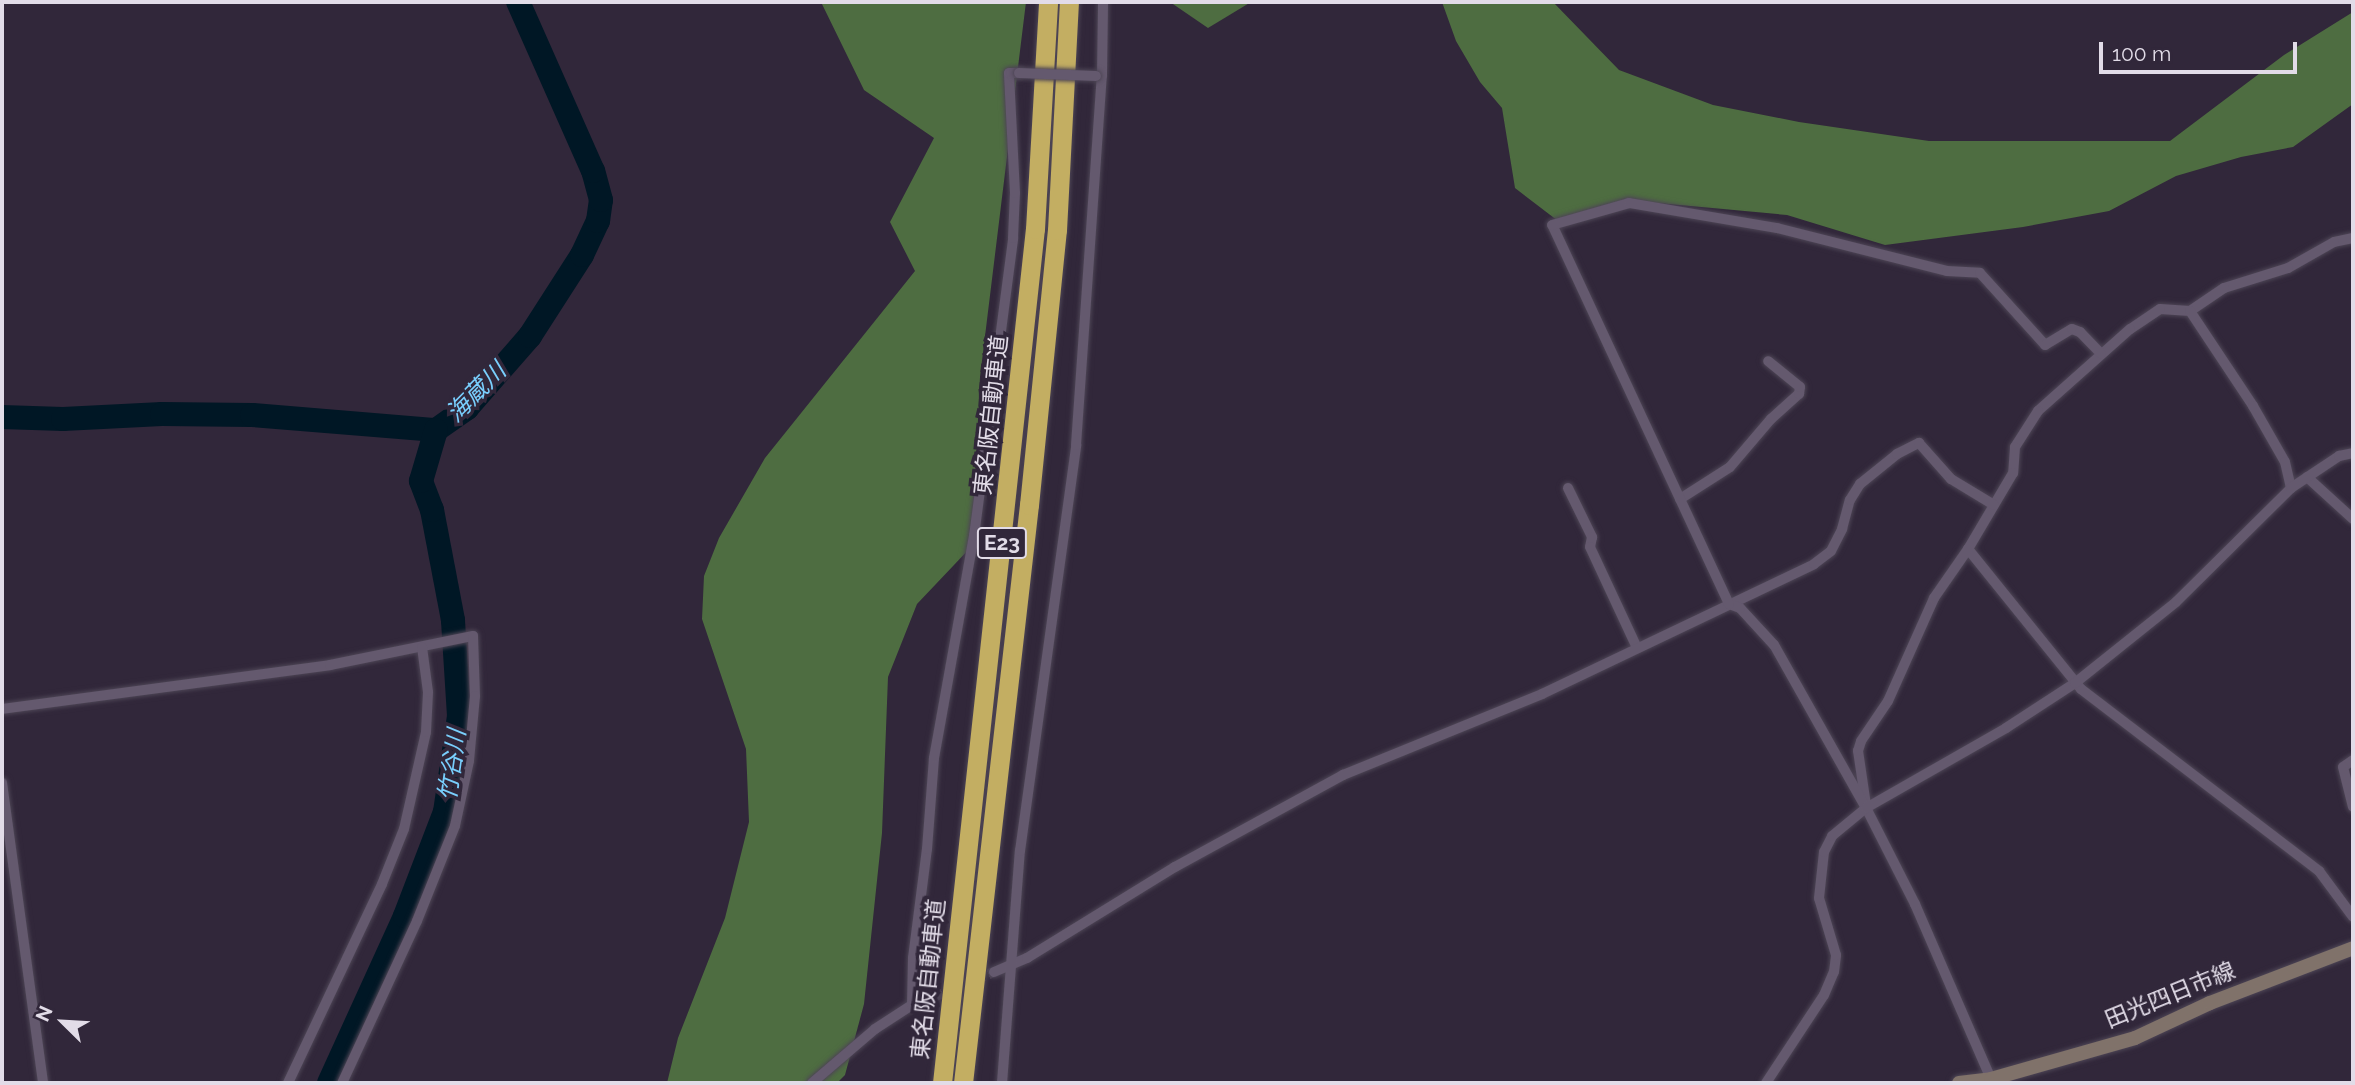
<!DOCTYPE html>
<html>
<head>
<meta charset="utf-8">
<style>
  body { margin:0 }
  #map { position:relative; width:2355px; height:1085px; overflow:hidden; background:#31273a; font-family:Raleway,"Noto Sans JP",sans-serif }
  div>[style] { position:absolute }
  .forest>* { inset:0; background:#4e6d41 }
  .river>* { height:24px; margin:-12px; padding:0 12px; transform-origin:12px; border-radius:12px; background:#001725 }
  .minor-tunnel>* { height:10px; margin-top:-5px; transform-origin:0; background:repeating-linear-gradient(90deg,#4c4254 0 10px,transparent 0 15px) }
  .roads { filter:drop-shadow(0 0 2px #4d4555) drop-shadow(0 0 2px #4d4555) }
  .minor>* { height:10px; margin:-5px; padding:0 5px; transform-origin:5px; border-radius:5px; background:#64596e }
  .secondary>* { height:14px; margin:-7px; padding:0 7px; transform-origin:7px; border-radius:7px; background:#80726a }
  .motorway>* { height:19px; margin:-9.5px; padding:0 9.5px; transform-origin:9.5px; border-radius:9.5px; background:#c3ae62 }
  .bridges { filter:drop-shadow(0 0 2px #4d4555) drop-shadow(0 0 2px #4d4555) }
  .minor-bridge>* { height:10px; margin:-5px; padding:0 5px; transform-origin:5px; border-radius:5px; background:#64596e }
  span { translate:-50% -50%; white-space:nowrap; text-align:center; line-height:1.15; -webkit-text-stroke:7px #31273a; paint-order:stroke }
  .shield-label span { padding:2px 5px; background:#31273a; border:2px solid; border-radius:5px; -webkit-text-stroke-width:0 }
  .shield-label { font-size:21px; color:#e2dce8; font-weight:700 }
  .street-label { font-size:23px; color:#e2dce8 }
  .water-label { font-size:24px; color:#79cffd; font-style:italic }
  .frame { position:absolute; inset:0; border:4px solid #e2dce8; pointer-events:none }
  .north { position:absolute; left:28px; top:987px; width:70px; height:70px; -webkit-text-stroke:5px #31273a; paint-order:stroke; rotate:294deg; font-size:19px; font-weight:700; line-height:28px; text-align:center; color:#e2dce8 }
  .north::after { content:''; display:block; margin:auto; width:24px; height:32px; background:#e2dce8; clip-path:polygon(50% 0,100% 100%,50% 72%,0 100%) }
  .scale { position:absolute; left:2099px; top:42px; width:198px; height:32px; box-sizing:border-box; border:4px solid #e2dce8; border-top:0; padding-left:9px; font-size:21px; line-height:24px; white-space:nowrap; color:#e2dce8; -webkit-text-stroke:5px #31273a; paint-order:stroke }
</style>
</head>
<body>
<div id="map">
  <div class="forest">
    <div style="clip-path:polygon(821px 2px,1026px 2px,980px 377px,972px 546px,917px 604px,888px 677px,882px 833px,864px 1004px,845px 1075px,837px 1083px,667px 1083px,678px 1038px,725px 918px,749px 822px,746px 749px,702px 619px,704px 576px,719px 538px,765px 458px,915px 271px,890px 222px,934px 138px,864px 90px)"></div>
    <div style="clip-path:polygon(1170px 2px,1251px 2px,1208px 28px)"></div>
    <div style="clip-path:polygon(1442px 2px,1553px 2px,1619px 70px,1713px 105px,1799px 122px,1929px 141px,2170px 141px,2284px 55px,2353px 12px,2353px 104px,2293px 147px,2241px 157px,2176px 176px,2109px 211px,2023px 227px,1885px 245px,1787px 215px,1647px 202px,1562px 224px,1515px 188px,1502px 108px,1480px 82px,1456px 41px)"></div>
  </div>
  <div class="river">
    <div style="left:2px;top:417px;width:61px;rotate:1.9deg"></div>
    <div style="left:63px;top:419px;width:99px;rotate:-2.9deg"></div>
    <div style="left:162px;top:414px;width:90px;rotate:0.6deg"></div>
    <div style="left:252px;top:415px;width:185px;rotate:4.7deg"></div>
    <div style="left:436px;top:430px;width:38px;rotate:-35deg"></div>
    <div style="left:467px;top:408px;width:96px;rotate:-48.8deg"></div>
    <div style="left:530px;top:336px;width:96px;rotate:-57.3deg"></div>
    <div style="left:582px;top:255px;width:38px;rotate:-65deg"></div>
    <div style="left:598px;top:221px;width:21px;rotate:-82deg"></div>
    <div style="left:601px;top:200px;width:30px;rotate:-105deg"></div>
    <div style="left:593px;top:171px;width:185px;rotate:-113.9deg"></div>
    <div style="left:329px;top:1083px;width:183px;rotate:-65.5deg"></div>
    <div style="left:405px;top:916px;width:111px;rotate:-69deg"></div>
    <div style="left:445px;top:812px;width:97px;rotate:-81.7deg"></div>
    <div style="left:459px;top:716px;width:96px;rotate:-93.6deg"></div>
    <div style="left:453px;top:620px;width:112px;rotate:-100.8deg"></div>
    <div style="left:432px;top:510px;width:31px;rotate:-111deg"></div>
    <div style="left:421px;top:481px;width:53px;rotate:-73.6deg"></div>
  </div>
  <div class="minor-tunnel">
    <div style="left:933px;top:997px;width:66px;rotate:-22.3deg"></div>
  </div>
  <div class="roads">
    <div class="minor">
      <div style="left:2353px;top:238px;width:19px;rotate:168deg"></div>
      <div style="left:2334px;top:242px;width:53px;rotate:150.5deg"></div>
      <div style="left:2288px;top:268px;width:67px;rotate:162.6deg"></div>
      <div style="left:2224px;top:288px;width:41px;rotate:145.9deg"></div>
      <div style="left:2190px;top:311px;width:30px;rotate:-176deg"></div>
      <div style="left:2160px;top:309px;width:36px;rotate:146deg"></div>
      <div style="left:2130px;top:329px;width:123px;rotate:138.3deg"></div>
      <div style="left:2038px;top:411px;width:43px;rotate:122.6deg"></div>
      <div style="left:2015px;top:447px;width:26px;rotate:94deg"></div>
      <div style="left:2013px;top:473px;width:88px;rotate:120.6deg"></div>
      <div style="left:1968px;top:549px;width:180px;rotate:51.1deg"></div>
      <div style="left:2081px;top:689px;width:300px;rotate:37.4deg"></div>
      <div style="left:2319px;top:871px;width:57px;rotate:53.5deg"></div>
      <div style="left:2190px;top:311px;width:114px;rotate:56.4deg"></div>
      <div style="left:2253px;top:406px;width:64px;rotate:60.3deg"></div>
      <div style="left:2285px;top:462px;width:27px;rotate:77deg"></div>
      <div style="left:2307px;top:477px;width:62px;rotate:42.4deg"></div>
      <div style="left:1568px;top:488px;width:55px;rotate:63.9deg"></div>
      <div style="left:1592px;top:537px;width:10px;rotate:101deg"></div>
      <div style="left:1590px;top:547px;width:111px;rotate:65deg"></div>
      <div style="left:1680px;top:499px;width:59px;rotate:-32.6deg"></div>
      <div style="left:1730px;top:467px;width:63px;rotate:-49.5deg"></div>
      <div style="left:1771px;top:419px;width:38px;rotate:-42deg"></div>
      <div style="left:1799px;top:394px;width:7px;rotate:-82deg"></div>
      <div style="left:1800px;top:387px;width:41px;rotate:-140.9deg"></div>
      <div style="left:2px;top:709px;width:331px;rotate:-7.6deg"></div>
      <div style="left:330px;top:665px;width:146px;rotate:-11.5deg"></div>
      <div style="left:473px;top:636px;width:60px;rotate:88.1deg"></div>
      <div style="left:475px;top:696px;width:65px;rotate:95.3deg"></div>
      <div style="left:469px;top:761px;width:66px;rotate:102.2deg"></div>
      <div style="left:455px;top:826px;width:102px;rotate:111.8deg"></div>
      <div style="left:417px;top:921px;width:179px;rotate:114.8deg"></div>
      <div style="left:2353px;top:760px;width:12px;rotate:145deg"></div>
      <div style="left:2343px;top:767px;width:41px;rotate:76deg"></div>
      <div style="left:2px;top:783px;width:303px;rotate:82.2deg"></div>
      <div style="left:1866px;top:805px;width:55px;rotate:-98.4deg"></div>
      <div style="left:1858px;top:751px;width:10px;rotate:-73deg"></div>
      <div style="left:1861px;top:741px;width:48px;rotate:-56deg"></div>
      <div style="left:1888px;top:701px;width:113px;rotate:-65.9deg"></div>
      <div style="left:1934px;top:598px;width:60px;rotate:-55.2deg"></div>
      <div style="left:994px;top:972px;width:36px;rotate:-23deg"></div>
      <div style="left:1027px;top:958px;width:174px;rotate:-31.6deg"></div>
      <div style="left:1175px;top:867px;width:192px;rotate:-28.7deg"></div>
      <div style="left:1343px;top:775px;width:215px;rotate:-22.1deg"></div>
      <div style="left:1542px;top:694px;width:301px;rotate:-25.5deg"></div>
      <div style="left:1814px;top:564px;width:21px;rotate:-37deg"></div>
      <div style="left:1831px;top:551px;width:25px;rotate:-63deg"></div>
      <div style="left:1842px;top:529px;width:30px;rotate:-75deg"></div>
      <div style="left:1850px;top:500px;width:19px;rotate:-58deg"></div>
      <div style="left:1860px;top:484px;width:48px;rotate:-39deg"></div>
      <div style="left:1897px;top:454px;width:25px;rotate:-27deg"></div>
      <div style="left:1919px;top:443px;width:48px;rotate:48.4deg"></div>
      <div style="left:1951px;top:479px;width:50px;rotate:31.2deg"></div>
      <div style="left:912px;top:1005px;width:47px;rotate:-88.8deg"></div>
      <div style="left:913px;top:958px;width:110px;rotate:-82.7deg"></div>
      <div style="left:927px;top:849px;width:91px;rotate:-85.6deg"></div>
      <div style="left:934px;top:758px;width:226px;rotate:-79.8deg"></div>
      <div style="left:974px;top:536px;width:301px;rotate:-82.5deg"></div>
      <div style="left:1013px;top:238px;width:45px;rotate:-87.5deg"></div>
      <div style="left:1015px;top:193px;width:120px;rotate:-92.9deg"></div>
      <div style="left:1009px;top:73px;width:10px"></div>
      <div style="left:1991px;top:1079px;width:191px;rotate:-113.5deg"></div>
      <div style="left:1915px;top:904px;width:108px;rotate:-117deg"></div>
      <div style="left:1866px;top:808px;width:187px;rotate:-119.4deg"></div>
      <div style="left:1774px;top:645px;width:50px;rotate:-132.6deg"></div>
      <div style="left:1740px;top:608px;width:12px;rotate:-160deg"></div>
      <div style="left:1729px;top:604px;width:418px;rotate:-115deg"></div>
      <div style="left:1552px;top:225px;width:80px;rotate:-15.9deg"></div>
      <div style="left:1629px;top:203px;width:150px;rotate:9.6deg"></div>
      <div style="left:1777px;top:228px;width:175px;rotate:14.2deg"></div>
      <div style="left:1947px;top:271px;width:33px;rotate:3deg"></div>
      <div style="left:1980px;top:273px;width:97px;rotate:47.9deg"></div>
      <div style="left:2045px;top:345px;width:31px;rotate:-31deg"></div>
      <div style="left:2072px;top:329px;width:9px;rotate:21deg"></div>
      <div style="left:2080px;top:332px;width:30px;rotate:46deg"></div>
      <div style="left:288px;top:1083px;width:220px;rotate:-64.7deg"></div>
      <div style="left:382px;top:884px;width:59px;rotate:-68.2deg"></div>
      <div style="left:404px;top:829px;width:99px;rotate:-77.2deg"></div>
      <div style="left:426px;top:732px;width:40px;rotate:-87.1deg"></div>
      <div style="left:428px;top:692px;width:45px;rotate:-97.6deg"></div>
      <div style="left:812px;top:1083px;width:83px;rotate:-40.6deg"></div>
      <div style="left:875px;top:1029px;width:44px;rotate:-33deg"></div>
      <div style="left:912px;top:1005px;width:22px;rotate:-21deg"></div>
      <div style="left:1002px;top:1083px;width:233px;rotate:-85.6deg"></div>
      <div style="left:1020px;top:851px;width:410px;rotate:-82.1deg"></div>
      <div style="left:1076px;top:445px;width:370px;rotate:-86deg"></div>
      <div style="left:1102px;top:76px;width:74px;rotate:-89.2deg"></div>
      <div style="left:1766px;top:1083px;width:105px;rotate:-56.6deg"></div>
      <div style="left:1824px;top:995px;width:25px;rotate:-67deg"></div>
      <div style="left:1834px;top:972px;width:17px;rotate:-83deg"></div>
      <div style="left:1836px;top:955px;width:59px;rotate:-106.6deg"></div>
      <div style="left:1819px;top:898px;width:46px;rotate:-83.8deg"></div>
      <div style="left:1824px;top:852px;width:18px;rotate:-63deg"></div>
      <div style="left:1832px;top:836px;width:44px;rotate:-39.5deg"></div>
      <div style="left:1866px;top:808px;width:161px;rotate:-29.7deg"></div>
      <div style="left:2006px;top:728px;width:82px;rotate:-33.1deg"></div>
      <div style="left:2075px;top:683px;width:129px;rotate:-38.7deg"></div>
      <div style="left:2176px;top:602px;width:162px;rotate:-44.7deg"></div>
      <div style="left:2291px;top:488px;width:58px;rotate:-33.7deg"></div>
      <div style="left:2339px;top:456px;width:14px;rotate:-12deg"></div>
    </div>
    <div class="secondary">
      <div style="left:1959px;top:1083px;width:32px;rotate:-7deg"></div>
      <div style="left:1991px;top:1079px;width:150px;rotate:-15.9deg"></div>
      <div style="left:2135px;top:1038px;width:83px;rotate:-25deg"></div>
      <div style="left:2210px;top:1003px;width:153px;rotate:-21deg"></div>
    </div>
    <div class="motorway">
      <div style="left:942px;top:1083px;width:859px;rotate:-83.79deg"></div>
      <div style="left:1035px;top:229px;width:227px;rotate:-86.7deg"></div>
      <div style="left:963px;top:1083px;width:582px;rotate:-83.49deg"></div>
      <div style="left:1029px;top:505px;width:276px;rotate:-84.2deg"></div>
      <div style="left:1057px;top:230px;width:228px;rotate:-87deg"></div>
    </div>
  </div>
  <div class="bridges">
    <div class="minor-bridge">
      <div style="left:1019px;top:73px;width:77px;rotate:2.2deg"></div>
    </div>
  </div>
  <div class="shield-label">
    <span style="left:1002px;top:543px">E23</span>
  </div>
  <div class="street-label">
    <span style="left:991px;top:415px;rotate:-84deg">東名阪自動車道</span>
    <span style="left:928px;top:979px;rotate:-84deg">東名阪自動車道</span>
    <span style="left:2170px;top:995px;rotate:-22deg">田光四日市線</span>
  </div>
  <div class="water-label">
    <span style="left:476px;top:392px;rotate:-45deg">海蔵川</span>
    <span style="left:452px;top:765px;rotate:-82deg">竹谷川</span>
  </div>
  <div class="frame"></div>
  <div class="north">N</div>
  <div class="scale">100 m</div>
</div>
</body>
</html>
